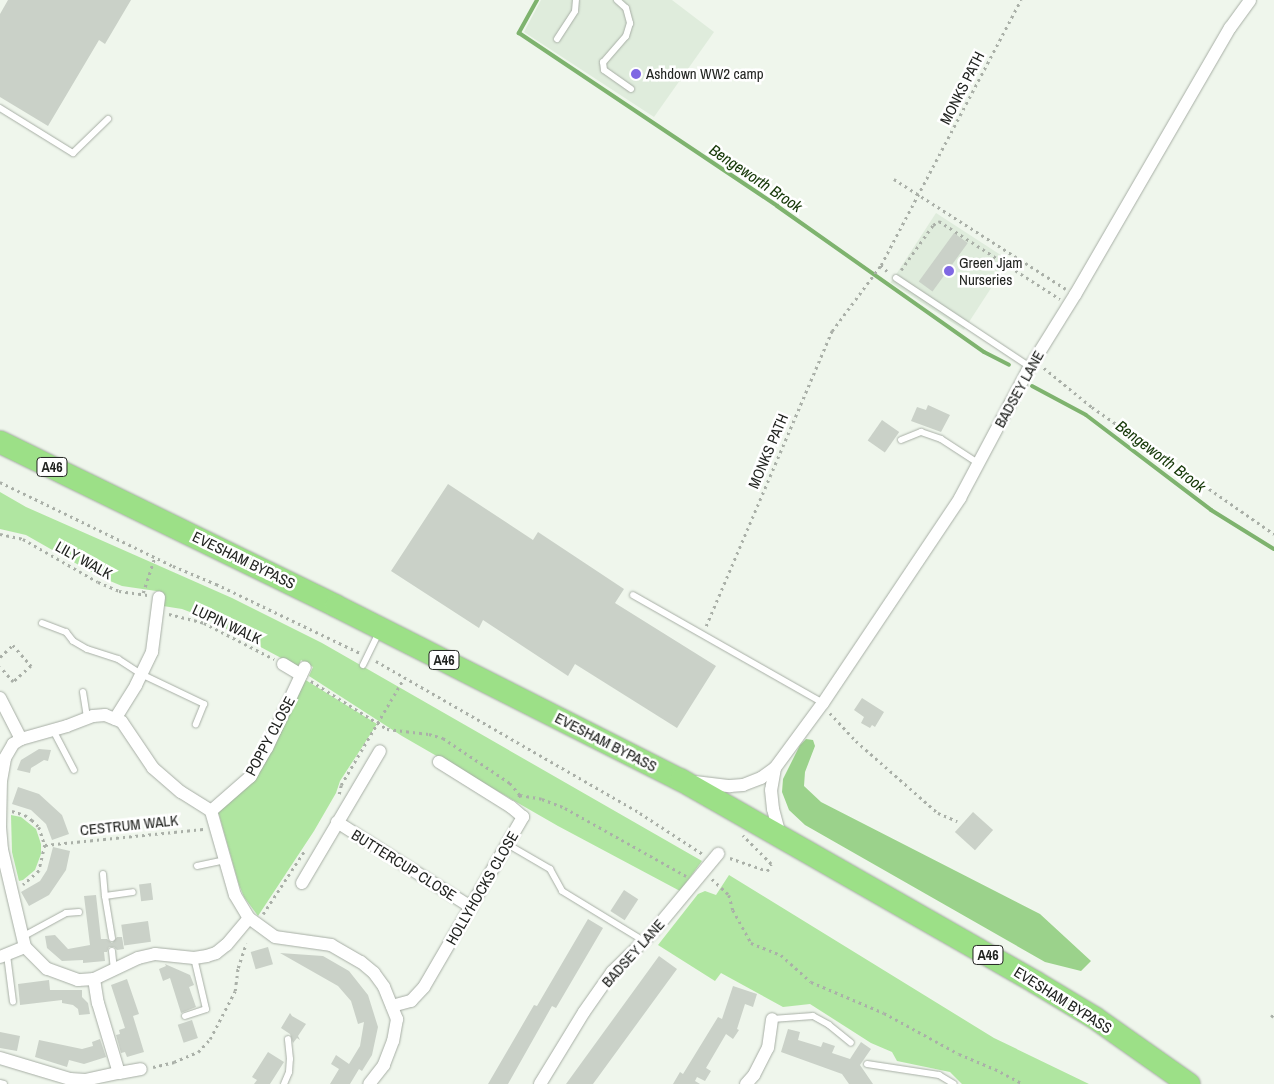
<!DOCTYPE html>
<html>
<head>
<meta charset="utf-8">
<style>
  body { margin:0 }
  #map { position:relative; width:1274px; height:1084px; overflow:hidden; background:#eff6ec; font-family:"Archivo Narrow",sans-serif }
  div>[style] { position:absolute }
  .built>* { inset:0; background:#dfecdc; transform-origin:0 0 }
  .green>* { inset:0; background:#b0e6a1 }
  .forest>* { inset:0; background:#9bd28b }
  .stream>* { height:4px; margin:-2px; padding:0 2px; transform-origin:2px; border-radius:2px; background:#7eb36e }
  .building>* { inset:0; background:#cad1c8; transform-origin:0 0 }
  .path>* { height:2.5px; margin-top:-1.25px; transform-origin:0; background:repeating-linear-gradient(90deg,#aab0a8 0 2.5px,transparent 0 6.5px) }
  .roads { filter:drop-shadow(0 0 1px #a7aea5) drop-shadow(0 0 1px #a7aea5) }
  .lane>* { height:6px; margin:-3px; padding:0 3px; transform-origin:3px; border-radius:3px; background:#fff }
  .street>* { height:12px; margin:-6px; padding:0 6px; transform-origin:6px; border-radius:6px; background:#fff }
  .highway>* { height:22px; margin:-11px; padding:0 11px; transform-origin:11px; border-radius:11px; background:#9ce087 }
  .dots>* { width:14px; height:14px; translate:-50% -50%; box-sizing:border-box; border:2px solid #fff; border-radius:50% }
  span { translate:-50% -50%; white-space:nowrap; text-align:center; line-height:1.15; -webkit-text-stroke:5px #fff; paint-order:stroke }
  .shield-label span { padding:1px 4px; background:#fff; border:1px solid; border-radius:4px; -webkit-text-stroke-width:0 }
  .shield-label { font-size:14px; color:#222421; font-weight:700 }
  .poi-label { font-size:15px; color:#222421 }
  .left { translate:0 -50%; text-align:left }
  .street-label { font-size:15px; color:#222421 }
  .water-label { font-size:16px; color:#143706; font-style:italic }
</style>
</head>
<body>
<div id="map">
  <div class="built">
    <div style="clip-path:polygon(541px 0,672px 0,714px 32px,654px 117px,524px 32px)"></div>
    <div style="left:936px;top:213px;width:87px;height:83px;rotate:33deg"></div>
  </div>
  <div class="green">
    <div style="clip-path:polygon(0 492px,26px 507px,232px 598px,322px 643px,702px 861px,680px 891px,558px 826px,402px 736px,309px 676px,313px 667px,301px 660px,298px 667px,206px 618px,182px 609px,163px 606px,163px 592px,122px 586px,98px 576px,26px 535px,0 529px)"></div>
    <div style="clip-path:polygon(304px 679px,377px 724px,340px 781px,336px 793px,314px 831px,258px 916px,244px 897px,239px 885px,218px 811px,235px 797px)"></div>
    <div style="clip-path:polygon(11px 815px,21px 817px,36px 829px,41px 844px,41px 854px,35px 870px,23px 880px,19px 881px,12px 852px)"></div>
    <div style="clip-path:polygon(729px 875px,994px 1038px,1089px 1084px,962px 1084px,950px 1072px,897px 1061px,892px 1052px,871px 1043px,810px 1004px,783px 1007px,721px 973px,715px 981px,658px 945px,698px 894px,705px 891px,716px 895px)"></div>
  </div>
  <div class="forest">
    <div style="clip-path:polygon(806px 739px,813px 740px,815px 746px,805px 772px,804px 786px,821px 802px,1040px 914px,1091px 961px,1081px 971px,1045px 962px,805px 825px,789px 810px,782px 792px,783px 779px,800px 745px)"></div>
  </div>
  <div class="stream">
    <div style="left:537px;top:0;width:38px;rotate:119deg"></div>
    <div style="left:519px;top:33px;width:311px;rotate:33.8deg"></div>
    <div style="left:777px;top:206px;width:253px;rotate:35.2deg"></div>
    <div style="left:984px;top:352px;width:28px;rotate:27deg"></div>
    <div style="left:1032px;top:386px;width:61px;rotate:28.2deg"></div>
    <div style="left:1086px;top:415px;width:157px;rotate:37.2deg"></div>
    <div style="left:1211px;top:510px;width:74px;rotate:31.8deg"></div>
  </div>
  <div class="building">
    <div style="clip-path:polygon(8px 0,131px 0,105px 44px,99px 40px,48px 126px,0 97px,0 14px)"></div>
    <div style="left:954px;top:233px;width:17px;height:60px;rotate:36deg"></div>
    <div style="clip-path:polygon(928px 405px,950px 415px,941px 432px,911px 421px,917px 407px,926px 410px)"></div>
    <div style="left:882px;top:420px;width:21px;height:25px;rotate:35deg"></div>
    <div style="clip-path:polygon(448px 484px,533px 540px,538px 532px,624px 589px,615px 603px,716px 666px,677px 728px,575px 664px,568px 676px,483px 620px,479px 628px,391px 571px)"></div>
    <div style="clip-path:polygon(862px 698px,884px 712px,875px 727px,872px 725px,870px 728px,861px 723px,864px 717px,854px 710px)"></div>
    <div style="clip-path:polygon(39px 749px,51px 750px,48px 761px,44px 760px,36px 765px,31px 768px,30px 773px,17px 770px,21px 760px)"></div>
    <div style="clip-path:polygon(18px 787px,39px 794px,62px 815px,69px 834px,52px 840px,46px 824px,31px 810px,12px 804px)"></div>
    <div style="left:973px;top:812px;width:27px;height:27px;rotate:42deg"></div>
    <div style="clip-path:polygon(53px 847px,70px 851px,66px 870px,49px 895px,29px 906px,21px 892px,40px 881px,47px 870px)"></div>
    <div style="left:151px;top:883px;width:17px;height:12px;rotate:83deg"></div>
    <div style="left:624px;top:890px;width:17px;height:25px;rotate:33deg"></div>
    <div style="clip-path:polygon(96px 895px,101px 939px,107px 939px,112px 943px,117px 937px,122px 937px,124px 949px,117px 950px,114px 947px,109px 947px,107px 952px,104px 952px,105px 961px,83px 963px,83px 960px,62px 961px,47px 948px,45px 936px,55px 935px,68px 949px,90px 945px,84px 896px)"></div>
    <div style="clip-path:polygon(588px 919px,603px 928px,556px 1008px,552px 1006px,508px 1084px,488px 1084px,534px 1005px,537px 1006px)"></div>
    <div style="left:148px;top:921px;width:21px;height:27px;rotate:82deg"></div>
    <div style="left:268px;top:947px;width:18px;height:18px;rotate:74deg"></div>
    <div style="clip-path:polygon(280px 953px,323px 956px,349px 971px,368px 995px,378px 1027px,372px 1055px,362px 1071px,359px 1069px,350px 1084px,330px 1084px,339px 1069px,331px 1064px,336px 1055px,349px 1064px,360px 1046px,364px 1022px,358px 1024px,351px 1001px,338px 986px)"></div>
    <div style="clip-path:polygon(659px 956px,677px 969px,666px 984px,593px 1084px,566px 1084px)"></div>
    <div style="clip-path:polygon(165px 964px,190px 975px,194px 985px,189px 987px,196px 1007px,181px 1013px,170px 978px,163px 981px,159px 969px,166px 966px)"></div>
    <div style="clip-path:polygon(127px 979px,139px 1014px,133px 1016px,144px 1052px,127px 1057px,125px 1052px,121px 1053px,116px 1035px,120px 1034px,119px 1030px,125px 1028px,111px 985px)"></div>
    <div style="clip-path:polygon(49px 980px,50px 990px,82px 990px,82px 997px,88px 1003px,90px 1014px,79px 1015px,78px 1009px,73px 1005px,62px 1003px,62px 1000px,20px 1005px,18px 984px)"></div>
    <div style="clip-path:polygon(733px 986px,757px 994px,753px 1007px,745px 1004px,737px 1029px,739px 1030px,733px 1039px,726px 1034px,706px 1068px,711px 1071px,705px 1081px,697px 1077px,695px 1081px,700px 1084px,673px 1084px,680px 1072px,683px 1074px,718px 1017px,722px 1019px)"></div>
    <div style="clip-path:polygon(290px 1013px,292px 1016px,306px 1024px,298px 1036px,300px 1040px,297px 1038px,293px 1043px,290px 1034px,281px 1028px)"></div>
    <div style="left:192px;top:1020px;width:19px;height:15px;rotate:72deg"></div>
    <div style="clip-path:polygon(788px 1029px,800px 1032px,798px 1040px,821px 1047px,823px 1042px,835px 1046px,832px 1053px,850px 1059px,861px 1042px,871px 1049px,860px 1065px,873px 1084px,849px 1084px,842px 1074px,781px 1052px)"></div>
    <div style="clip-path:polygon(0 1032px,20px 1036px,17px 1051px,0 1048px)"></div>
    <div style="clip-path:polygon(100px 1039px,106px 1057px,84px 1064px,69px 1060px,67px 1067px,35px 1057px,39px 1040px,82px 1049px,93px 1046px,92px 1042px)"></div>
    <div style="clip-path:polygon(268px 1052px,284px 1062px,270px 1084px,254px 1084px,257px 1080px,252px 1077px)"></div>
  </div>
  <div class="path">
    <div style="left:894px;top:179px;width:204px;rotate:32.6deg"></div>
    <div style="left:881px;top:265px;width:11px;rotate:45deg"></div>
    <div style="left:901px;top:270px;width:55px;rotate:-54.6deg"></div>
    <div style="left:933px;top:225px;width:7px;rotate:-34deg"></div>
    <div style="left:939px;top:221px;width:144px;rotate:32.8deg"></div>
    <div style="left:1044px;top:368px;width:62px;rotate:39.1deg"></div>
    <div style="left:1092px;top:407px;width:222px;rotate:34.9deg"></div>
    <div style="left:0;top:482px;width:192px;rotate:25.9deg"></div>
    <div style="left:173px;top:566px;width:47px;rotate:22.7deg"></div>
    <div style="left:216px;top:584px;width:160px;rotate:25.6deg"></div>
    <div style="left:0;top:534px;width:24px;rotate:12deg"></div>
    <div style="left:23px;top:539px;width:86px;rotate:29.8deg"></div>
    <div style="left:98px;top:582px;width:23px;rotate:23deg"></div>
    <div style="left:119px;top:591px;width:29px;rotate:8deg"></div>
    <div style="left:143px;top:593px;width:38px;rotate:-72deg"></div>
    <div style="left:169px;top:614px;width:36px;rotate:14deg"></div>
    <div style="left:204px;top:623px;width:79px;rotate:27.2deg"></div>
    <div style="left:706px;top:626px;width:321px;rotate:-66.9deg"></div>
    <div style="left:832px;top:331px;width:82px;rotate:-53.4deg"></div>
    <div style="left:881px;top:265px;width:300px;rotate:-62.2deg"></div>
    <div style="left:0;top:657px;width:18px;rotate:-43deg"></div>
    <div style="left:13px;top:645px;width:28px;rotate:49deg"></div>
    <div style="left:31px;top:666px;width:24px;rotate:138deg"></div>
    <div style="left:13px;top:682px;width:20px;rotate:-131deg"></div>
    <div style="left:376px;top:661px;width:305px;rotate:29.9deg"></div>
    <div style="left:640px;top:813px;width:75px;rotate:33.1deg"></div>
    <div style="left:311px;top:681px;width:90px;rotate:32.3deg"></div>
    <div style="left:387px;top:729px;width:42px;rotate:6.8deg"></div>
    <div style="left:429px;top:734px;width:15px;rotate:16deg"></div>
    <div style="left:443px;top:738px;width:81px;rotate:33.9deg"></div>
    <div style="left:510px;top:783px;width:16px;rotate:50deg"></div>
    <div style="left:520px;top:795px;width:3px;rotate:108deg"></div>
    <div style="left:830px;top:713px;width:38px;rotate:47deg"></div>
    <div style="left:856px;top:741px;width:109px;rotate:41.3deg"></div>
    <div style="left:938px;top:813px;width:21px;rotate:23deg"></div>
    <div style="left:339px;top:794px;width:9px;rotate:-77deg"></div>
    <div style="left:341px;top:785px;width:124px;rotate:-59.5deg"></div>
    <div style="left:520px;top:795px;width:22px;rotate:10deg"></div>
    <div style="left:542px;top:799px;width:25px;rotate:21deg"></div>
    <div style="left:565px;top:808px;width:139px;rotate:29.3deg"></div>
    <div style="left:12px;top:811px;width:14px;rotate:17deg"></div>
    <div style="left:25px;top:815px;width:9px;rotate:36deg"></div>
    <div style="left:32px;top:820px;width:10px;rotate:45deg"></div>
    <div style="left:39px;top:827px;width:19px;rotate:72deg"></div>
    <div style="left:45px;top:845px;width:27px;rotate:103deg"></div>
    <div style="left:39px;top:871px;width:21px;rotate:139deg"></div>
    <div style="left:45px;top:845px;width:159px;rotate:-5.8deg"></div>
    <div style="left:730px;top:858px;width:39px;rotate:19deg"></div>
    <div style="left:767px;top:871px;width:8px;rotate:-60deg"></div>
    <div style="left:771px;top:864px;width:40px;rotate:-135deg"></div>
    <div style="left:712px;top:879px;width:23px;rotate:43deg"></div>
    <div style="left:729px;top:895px;width:16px;rotate:75deg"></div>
    <div style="left:733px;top:910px;width:38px;rotate:61deg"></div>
    <div style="left:751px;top:943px;width:32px;rotate:22deg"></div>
    <div style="left:781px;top:955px;width:40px;rotate:42deg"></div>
    <div style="left:811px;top:982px;width:79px;rotate:23deg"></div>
    <div style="left:884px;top:1013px;width:85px;rotate:28.7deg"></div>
    <div style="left:959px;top:1054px;width:39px;rotate:23deg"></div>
    <div style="left:995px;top:1069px;width:32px;rotate:28deg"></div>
    <div style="left:263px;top:914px;width:77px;rotate:-56.7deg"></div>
    <div style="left:1271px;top:1017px;width:4px;rotate:-45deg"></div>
    <div style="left:153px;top:1067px;width:22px;rotate:-13deg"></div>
    <div style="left:174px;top:1062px;width:26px;rotate:-23deg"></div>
    <div style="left:198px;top:1052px;width:18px;rotate:-47deg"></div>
    <div style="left:210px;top:1039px;width:54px;rotate:-62.5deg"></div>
    <div style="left:235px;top:991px;width:23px;rotate:-83deg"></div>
    <div style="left:238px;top:968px;width:26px;rotate:-72deg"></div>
  </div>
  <div class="roads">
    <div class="lane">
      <div style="left:617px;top:0;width:12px;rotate:42deg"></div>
      <div style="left:626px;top:8px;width:16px;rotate:75deg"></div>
      <div style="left:630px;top:23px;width:14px;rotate:107deg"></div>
      <div style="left:626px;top:36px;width:35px;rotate:131deg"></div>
      <div style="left:603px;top:62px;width:8px;rotate:83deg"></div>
      <div style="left:604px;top:70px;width:33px;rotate:35deg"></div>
      <div style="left:557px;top:39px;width:33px;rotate:-57deg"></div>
      <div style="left:575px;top:11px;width:11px;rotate:-85deg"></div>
      <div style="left:0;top:108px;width:86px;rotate:31.7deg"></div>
      <div style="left:73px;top:153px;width:49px;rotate:-44.2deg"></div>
      <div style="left:896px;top:278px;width:161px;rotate:33.6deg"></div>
      <div style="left:901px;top:440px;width:22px;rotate:-22deg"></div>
      <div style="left:921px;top:432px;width:21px;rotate:19deg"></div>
      <div style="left:941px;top:439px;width:44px;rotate:33deg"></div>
      <div style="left:633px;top:595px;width:219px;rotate:29.6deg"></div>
      <div style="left:42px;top:623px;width:26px;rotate:21deg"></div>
      <div style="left:66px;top:632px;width:11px;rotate:52deg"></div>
      <div style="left:73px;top:641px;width:16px;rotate:30deg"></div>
      <div style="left:87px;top:649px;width:33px;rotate:18deg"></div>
      <div style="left:118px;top:659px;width:27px;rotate:33deg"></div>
      <div style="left:141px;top:674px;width:70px;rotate:25.5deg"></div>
      <div style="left:204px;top:704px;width:22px;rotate:112deg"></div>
      <div style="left:363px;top:665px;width:37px;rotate:-64deg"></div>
      <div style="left:83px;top:692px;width:26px;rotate:81deg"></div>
      <div style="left:53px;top:730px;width:45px;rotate:62.3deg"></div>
      <div style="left:507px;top:844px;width:50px;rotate:30.2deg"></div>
      <div style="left:550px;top:869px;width:25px;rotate:61deg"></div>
      <div style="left:562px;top:891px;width:96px;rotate:31.4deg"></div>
      <div style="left:197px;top:866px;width:29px;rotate:-12deg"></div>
      <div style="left:103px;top:874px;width:22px;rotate:85deg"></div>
      <div style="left:22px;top:937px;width:50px;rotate:-28.6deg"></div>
      <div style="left:66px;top:913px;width:13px;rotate:-4deg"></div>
      <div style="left:112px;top:938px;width:43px;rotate:-99.5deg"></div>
      <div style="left:105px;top:896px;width:28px;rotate:-8deg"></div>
      <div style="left:112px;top:951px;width:19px;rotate:84deg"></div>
      <div style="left:7px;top:955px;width:47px;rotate:82.7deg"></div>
      <div style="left:185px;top:1016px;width:22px;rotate:-18deg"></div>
      <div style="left:206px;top:1009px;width:52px;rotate:-103.2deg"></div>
      <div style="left:772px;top:1019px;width:41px;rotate:-4.2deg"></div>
      <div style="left:813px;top:1016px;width:18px;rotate:29deg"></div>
      <div style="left:829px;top:1025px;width:28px;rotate:39deg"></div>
      <div style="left:867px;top:1064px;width:73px;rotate:8.7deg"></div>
      <div style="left:939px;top:1075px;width:17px;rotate:31deg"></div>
      <div style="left:0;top:1083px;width:4px;rotate:14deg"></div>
      <div style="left:284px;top:1084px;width:13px;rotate:-67deg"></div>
      <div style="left:289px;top:1072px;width:13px;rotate:-86deg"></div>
      <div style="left:290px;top:1059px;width:20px;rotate:-96deg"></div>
    </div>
    <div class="street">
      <div style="left:283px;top:664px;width:21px;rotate:31deg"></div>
      <div style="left:0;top:698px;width:46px;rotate:62.9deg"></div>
      <div style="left:115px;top:719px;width:40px;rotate:-58deg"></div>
      <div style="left:136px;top:685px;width:37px;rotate:-64deg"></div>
      <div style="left:152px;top:652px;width:55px;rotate:-82.7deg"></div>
      <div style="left:775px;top:768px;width:22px;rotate:100deg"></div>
      <div style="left:771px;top:790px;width:19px;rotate:84deg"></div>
      <div style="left:773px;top:809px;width:28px;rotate:75deg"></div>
      <div style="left:695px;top:782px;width:35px;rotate:7deg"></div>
      <div style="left:730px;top:786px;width:13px;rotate:-4deg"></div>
      <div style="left:743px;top:785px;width:19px;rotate:-21deg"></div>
      <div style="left:761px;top:778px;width:17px;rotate:-36deg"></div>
      <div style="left:775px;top:768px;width:81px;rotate:-53.6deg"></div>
      <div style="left:823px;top:703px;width:247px;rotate:-56.2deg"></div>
      <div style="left:960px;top:498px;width:143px;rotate:-62deg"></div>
      <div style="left:1027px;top:372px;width:91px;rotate:-58.1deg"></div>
      <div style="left:1075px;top:295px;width:309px;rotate:-59.9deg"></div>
      <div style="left:1230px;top:28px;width:34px;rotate:-54deg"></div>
      <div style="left:211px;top:811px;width:52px;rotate:-41.1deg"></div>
      <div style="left:250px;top:777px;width:34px;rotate:-60deg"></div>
      <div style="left:267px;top:748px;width:89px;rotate:-64.9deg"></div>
      <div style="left:337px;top:822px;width:159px;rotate:32.4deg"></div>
      <div style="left:302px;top:883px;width:153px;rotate:-59.4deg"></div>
      <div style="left:249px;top:918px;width:35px;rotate:130deg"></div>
      <div style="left:226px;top:945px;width:13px;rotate:141deg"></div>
      <div style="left:216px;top:953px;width:9px;rotate:162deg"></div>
      <div style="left:207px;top:956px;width:13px;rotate:171deg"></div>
      <div style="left:194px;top:958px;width:39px;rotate:-174deg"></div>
      <div style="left:155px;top:954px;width:17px;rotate:167deg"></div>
      <div style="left:138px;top:958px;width:49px;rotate:154.5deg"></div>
      <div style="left:94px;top:979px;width:16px;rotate:176deg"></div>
      <div style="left:78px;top:980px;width:33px;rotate:-160deg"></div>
      <div style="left:47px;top:969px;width:31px;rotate:-135deg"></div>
      <div style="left:25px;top:947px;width:100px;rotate:-103.3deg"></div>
      <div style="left:2px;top:850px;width:23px;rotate:-95deg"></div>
      <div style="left:0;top:827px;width:46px;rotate:-88.8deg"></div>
      <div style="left:1px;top:781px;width:23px;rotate:-80deg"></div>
      <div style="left:5px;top:758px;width:16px;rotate:-60deg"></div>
      <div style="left:13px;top:744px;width:9px;rotate:-32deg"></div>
      <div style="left:21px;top:739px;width:48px;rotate:-15.8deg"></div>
      <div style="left:67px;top:726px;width:28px;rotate:-21deg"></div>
      <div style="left:93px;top:716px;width:12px;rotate:-5deg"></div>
      <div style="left:105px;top:715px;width:18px;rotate:22deg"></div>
      <div style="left:122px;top:722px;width:55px;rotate:56deg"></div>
      <div style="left:153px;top:768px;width:37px;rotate:41deg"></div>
      <div style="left:181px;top:792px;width:36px;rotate:32deg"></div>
      <div style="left:211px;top:811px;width:87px;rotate:74.1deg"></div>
      <div style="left:235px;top:895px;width:27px;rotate:59deg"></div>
      <div style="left:249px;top:918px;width:32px;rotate:36deg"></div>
      <div style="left:275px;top:937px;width:57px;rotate:8.1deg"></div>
      <div style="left:331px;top:945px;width:34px;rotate:30deg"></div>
      <div style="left:361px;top:962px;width:17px;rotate:40deg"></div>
      <div style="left:374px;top:973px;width:17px;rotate:54deg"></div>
      <div style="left:384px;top:987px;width:35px;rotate:68deg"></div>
      <div style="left:397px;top:1019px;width:22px;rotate:100deg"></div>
      <div style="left:393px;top:1041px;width:26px;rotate:111deg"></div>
      <div style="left:384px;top:1065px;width:24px;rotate:128deg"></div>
      <div style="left:0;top:957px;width:27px;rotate:-22deg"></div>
      <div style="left:94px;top:979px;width:24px;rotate:81deg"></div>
      <div style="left:98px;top:1003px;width:73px;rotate:73.3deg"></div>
      <div style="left:119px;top:1073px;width:22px;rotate:-10deg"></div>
      <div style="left:392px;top:1006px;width:20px;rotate:-15deg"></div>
      <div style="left:411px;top:1001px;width:19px;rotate:-47deg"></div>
      <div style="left:424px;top:987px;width:197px;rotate:-59.8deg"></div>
      <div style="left:523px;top:817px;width:16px;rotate:-140deg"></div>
      <div style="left:511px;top:807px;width:85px;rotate:-148deg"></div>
      <div style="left:0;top:1058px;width:73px;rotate:16.7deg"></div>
      <div style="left:70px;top:1079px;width:15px;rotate:4deg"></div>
      <div style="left:85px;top:1080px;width:35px;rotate:-12deg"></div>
      <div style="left:540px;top:1084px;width:84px;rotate:-58.6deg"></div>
      <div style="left:584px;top:1012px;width:49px;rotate:-55deg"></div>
      <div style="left:612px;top:972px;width:57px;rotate:-44.3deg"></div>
      <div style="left:653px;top:932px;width:102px;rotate:-50.2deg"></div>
      <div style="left:746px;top:1084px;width:12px;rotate:-48deg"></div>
      <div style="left:754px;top:1075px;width:30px;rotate:-63deg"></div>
      <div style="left:768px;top:1048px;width:29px;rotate:-82deg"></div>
    </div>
    <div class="highway">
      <div style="left:0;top:442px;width:374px;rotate:26deg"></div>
      <div style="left:336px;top:606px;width:386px;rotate:26.8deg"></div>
      <div style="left:681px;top:780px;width:408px;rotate:29.7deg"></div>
      <div style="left:1035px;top:982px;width:70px;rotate:31deg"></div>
      <div style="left:1095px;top:1018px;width:115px;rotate:35.1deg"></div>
    </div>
  </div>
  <div class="dots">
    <div style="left:636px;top:74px;background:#7f67e3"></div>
    <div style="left:949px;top:271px;background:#7f67e3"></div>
  </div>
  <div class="shield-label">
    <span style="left:52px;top:467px">A46</span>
    <span style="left:444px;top:660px">A46</span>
    <span style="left:988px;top:955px">A46</span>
  </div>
  <div class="poi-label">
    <span class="left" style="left:646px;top:74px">Ashdown WW2 camp</span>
    <span class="left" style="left:959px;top:271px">Green Jjam<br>Nurseries</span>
  </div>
  <div class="street-label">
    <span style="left:962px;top:88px;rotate:-63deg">MONKS PATH</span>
    <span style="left:1019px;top:389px;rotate:-61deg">BADSEY LANE</span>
    <span style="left:768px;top:451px;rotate:-67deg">MONKS PATH</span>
    <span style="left:84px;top:560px;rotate:29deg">LILY WALK</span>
    <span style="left:244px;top:560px;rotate:26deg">EVESHAM BYPASS</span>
    <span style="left:227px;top:624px;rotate:25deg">LUPIN WALK</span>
    <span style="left:270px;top:736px;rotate:-62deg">POPPY CLOSE</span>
    <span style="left:606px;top:742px;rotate:27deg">EVESHAM BYPASS</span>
    <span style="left:129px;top:825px;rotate:-6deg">CESTRUM WALK</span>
    <span style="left:404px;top:865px;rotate:32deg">BUTTERCUP CLOSE</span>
    <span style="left:482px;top:888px;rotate:-60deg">HOLLYHOCKS CLOSE</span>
    <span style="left:633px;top:953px;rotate:-48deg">BADSEY LANE</span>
    <span style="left:1063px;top:1000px;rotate:32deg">EVESHAM BYPASS</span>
  </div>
  <div class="water-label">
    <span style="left:756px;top:178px;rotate:34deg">Bengeworth Brook</span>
    <span style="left:1161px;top:456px;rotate:37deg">Bengeworth Brook</span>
  </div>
</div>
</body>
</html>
